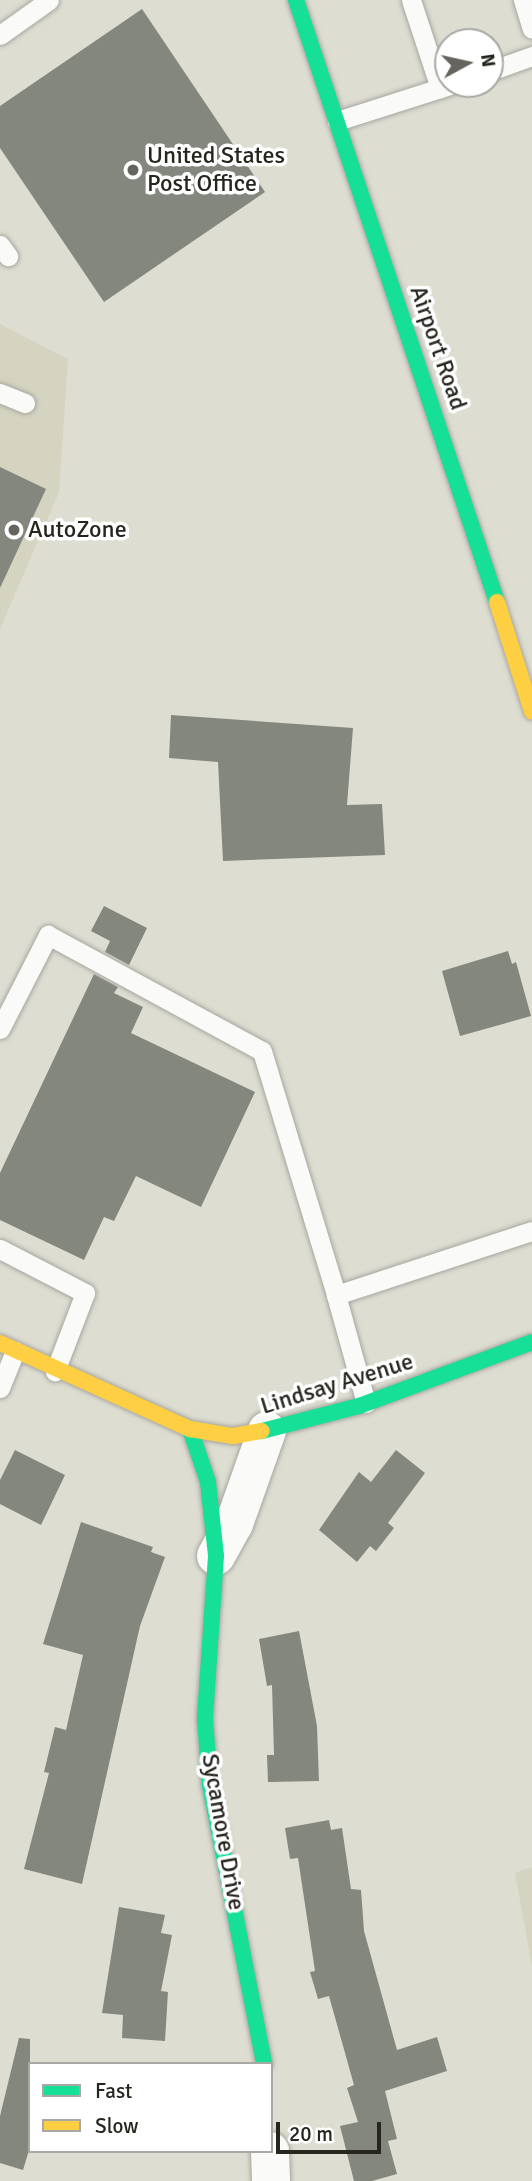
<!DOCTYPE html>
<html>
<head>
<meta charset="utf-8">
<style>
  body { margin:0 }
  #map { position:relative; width:532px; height:2181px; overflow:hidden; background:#ddddd2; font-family:Signika,sans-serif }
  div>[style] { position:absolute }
  .built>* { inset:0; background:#d5d4c0 }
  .building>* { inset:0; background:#84877e }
  .roads { filter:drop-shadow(0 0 2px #a7a79f) drop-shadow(0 0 2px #a7a79f) }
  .lane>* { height:19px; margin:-9.5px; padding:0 9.5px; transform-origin:9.5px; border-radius:9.5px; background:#fafaf8 }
  .street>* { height:38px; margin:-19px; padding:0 19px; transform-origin:19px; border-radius:19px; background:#fafaf8 }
  .fast>* { height:16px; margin:-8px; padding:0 8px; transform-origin:8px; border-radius:8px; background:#16e098 }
  .slow>* { height:16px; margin:-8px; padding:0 8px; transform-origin:8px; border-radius:8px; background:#ffcf43 }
  .dots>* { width:19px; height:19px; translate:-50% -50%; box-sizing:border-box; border:4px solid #fff; border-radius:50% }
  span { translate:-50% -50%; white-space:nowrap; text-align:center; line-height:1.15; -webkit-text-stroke:7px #fff; paint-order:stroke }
  .poi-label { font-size:24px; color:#26251e }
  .left { translate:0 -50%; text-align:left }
  .street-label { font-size:24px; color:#26251e }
  .legend { position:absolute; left:28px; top:2062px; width:245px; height:91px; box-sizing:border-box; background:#fff; border:2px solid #a8a8a5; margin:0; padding:9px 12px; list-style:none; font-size:21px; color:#26251e }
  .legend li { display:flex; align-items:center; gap:14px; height:35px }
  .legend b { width:35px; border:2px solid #a8a8a5 }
  .north { position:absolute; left:434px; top:28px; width:70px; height:70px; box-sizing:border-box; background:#fff; border:2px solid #a8a8a5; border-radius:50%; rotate:82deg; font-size:19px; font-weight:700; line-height:28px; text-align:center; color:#26251e }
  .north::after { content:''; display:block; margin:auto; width:24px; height:32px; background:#66655d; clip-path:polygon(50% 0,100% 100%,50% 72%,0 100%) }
  .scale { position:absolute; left:276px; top:2122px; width:105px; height:32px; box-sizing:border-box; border:4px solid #26251e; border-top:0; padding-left:9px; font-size:21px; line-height:24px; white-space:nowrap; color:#26251e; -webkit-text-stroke:5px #fff; paint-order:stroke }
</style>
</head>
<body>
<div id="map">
  <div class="built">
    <div style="clip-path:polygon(0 324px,68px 359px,59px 492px,0 629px)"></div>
    <div style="clip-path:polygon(532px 1867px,532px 1966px,515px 1873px)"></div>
  </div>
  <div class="building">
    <div style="clip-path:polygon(142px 9px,265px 192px,104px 302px,0 148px,0 106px)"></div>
    <div style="clip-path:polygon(0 467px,46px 489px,0 588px)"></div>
    <div style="clip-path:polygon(171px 715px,353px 728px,347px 805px,382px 804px,385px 855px,223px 861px,218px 762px,169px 758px)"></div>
    <div style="clip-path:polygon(104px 906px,147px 928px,129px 965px,105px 952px,110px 941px,91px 931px)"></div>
    <div style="clip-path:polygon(508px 951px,512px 964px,516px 962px,531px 1016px,460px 1036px,442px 971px)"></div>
    <div style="clip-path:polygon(94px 974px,118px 987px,114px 993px,143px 1007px,131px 1033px,255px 1092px,201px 1207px,136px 1176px,114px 1221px,104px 1217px,84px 1260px,0 1220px,0 1173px)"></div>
    <div style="clip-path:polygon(15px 1450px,65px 1475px,41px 1525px,0 1504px,0 1480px)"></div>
    <div style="clip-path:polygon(396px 1450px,425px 1473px,388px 1523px,394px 1528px,376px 1551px,370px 1546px,357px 1562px,319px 1530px,359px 1472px,371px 1482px)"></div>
    <div style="clip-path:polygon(81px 1522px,153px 1547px,151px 1552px,165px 1557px,140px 1626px,82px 1884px,24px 1869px,49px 1773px,44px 1772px,55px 1727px,66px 1730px,83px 1655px,43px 1644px)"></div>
    <div style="clip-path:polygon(299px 1631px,317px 1726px,319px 1781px,268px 1782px,267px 1755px,274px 1755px,272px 1685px,267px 1686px,259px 1639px)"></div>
    <div style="clip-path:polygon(329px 1820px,331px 1830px,342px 1828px,351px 1889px,361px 1890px,364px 1931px,397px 2050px,437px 2037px,447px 2071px,385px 2091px,397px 2139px,388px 2141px,397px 2174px,372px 2181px,354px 2181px,340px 2126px,358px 2122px,347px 2088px,354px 2085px,329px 1996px,318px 1999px,310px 1972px,315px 1971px,298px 1858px,290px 1859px,285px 1828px)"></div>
    <div style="clip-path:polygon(119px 1907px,165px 1915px,161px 1933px,172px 1935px,161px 1991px,168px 1992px,165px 2041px,122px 2038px,123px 2015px,102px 2013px)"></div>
    <div style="clip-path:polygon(19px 2038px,30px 2039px,30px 2147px,23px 2170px,0 2163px,0 2116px)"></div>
  </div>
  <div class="roads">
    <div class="lane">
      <div style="left:411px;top:0;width:93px;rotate:71.8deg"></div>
      <div style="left:523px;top:0;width:30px;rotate:73deg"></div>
      <div style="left:0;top:35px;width:60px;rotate:-35.5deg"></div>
      <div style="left:490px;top:71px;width:45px;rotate:-19.7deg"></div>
      <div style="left:337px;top:121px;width:122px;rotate:-17.7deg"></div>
      <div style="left:0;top:245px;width:14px;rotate:54deg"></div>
      <div style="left:0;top:393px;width:27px;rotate:22deg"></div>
      <div style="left:0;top:1029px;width:106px;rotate:-62.9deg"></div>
      <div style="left:48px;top:935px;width:243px;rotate:28.5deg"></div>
      <div style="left:262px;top:1051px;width:255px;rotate:73.1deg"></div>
      <div style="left:336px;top:1295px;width:206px;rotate:-18.1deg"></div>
      <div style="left:0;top:1249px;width:96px;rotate:27.4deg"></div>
      <div style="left:85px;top:1293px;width:84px;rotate:111deg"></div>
      <div style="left:336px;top:1295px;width:112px;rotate:74.5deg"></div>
      <div style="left:0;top:1388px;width:40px;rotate:-68deg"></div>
    </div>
    <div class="street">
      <div style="left:216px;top:1556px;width:37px;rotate:-61deg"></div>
      <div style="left:234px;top:1524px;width:99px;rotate:-70.5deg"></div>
      <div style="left:270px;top:2151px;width:30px;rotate:88deg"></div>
    </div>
    <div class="fast">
      <div style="left:296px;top:0;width:635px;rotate:71.54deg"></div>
      <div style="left:190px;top:1429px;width:56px;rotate:71.2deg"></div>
      <div style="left:208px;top:1482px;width:74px;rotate:83.8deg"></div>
      <div style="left:216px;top:1556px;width:163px;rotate:93.9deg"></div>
      <div style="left:205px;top:1719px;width:66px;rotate:85.7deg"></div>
      <div style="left:210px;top:1785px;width:284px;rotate:79deg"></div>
      <div style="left:262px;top:1431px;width:100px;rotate:-14.5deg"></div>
      <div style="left:359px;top:1406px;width:184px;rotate:-20.3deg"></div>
    </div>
    <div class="slow">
      <div style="left:497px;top:602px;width:115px;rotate:72.3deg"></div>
      <div style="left:0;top:1343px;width:209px;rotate:24.4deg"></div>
      <div style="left:190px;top:1429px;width:44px;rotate:9.2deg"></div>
      <div style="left:233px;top:1436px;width:29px;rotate:-10deg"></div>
    </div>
  </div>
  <div class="dots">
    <div style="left:133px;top:170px;background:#66655d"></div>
    <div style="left:14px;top:530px;background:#66655d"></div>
  </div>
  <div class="poi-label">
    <span class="left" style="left:147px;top:170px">United States<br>Post Office</span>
    <span class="left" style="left:28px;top:530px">AutoZone</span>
  </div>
  <div class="street-label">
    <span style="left:438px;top:348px;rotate:71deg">Airport Road</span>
    <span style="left:337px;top:1384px;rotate:-17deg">Lindsay Avenue</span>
    <span style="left:223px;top:1832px;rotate:80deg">Sycamore Drive</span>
  </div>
  <ul class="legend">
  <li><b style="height:9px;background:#16e098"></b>Fast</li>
  <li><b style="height:9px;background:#ffcf43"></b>Slow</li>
  </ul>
  <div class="north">N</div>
  <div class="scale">20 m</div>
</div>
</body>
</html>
